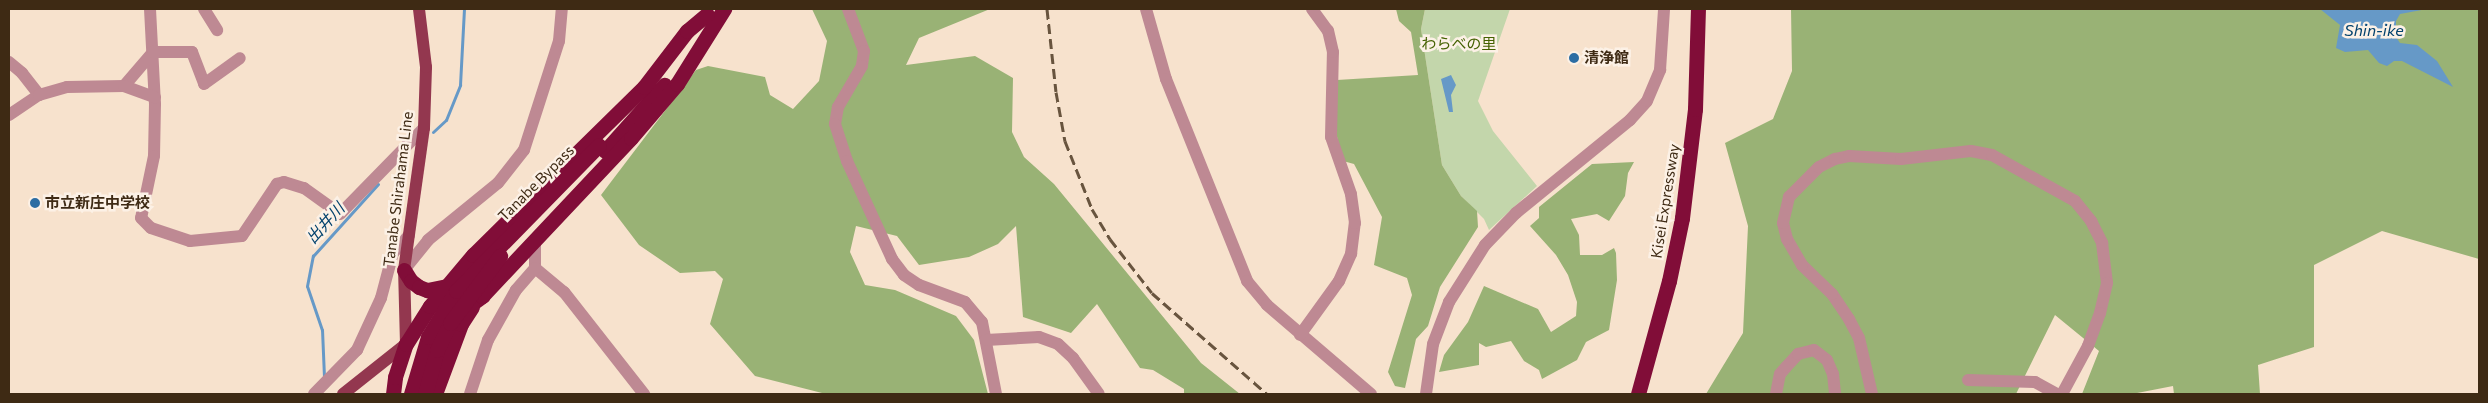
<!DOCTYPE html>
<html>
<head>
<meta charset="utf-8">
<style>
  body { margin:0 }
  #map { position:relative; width:2488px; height:403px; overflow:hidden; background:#f7e2cd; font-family:Commissioner,"Noto Sans JP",sans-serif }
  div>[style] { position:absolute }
  .green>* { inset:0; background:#c3d6ab }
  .forest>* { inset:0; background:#99b275 }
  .water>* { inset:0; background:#6699c7 }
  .stream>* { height:3px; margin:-1.5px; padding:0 1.5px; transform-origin:1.5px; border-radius:1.5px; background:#6699c7 }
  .minor>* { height:12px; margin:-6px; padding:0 6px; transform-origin:6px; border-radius:6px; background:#be8993 }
  .major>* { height:12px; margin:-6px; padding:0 6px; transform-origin:6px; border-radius:6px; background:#93374f }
  .highway>* { height:15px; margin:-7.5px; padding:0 7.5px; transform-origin:7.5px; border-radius:7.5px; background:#810d38 }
  .rail>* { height:3px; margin-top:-1.5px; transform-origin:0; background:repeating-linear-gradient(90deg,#68543e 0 10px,transparent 0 15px) }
  .highway-bridge>* { height:15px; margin:-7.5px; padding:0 7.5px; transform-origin:7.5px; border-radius:7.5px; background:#810d38 }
  .dots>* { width:14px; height:14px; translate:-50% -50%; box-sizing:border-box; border:2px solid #fcf1e6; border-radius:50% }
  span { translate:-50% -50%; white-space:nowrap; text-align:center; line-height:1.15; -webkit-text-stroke:5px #fcf1e6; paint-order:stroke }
  .park-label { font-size:15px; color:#446100 }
  .poi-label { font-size:15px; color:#3e2a14; font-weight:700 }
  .left { translate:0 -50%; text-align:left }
  .street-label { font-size:15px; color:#3e2a14 }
  .water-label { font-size:16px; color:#03426d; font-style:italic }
  .frame { position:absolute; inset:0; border:10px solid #3e2a14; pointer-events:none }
</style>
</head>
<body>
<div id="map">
  <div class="green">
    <div style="clip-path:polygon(1425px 9px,1510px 9px,1478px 101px,1493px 131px,1537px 186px,1489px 230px,1484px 219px,1461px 196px,1442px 165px,1421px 29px)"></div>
  </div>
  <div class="forest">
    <div style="clip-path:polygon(812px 9px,990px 9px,919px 38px,906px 65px,975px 56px,1013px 78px,1012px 132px,1024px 157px,1054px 184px,1201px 363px,1240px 394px,1184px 394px,1184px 389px,1153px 370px,1140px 368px,1097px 304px,1071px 333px,1023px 317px,1016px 226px,998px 244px,969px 257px,919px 265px,897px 236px,856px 226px,850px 252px,865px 285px,895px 290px,956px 316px,974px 340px,988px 394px,826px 394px,755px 376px,710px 324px,723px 279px,715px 271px,680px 273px,639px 245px,601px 195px,696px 70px,708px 66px,765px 77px,770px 95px,793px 109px,819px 81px,827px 41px)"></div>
    <div style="clip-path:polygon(1396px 9px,1425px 9px,1421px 29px,1442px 165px,1461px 196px,1477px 211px,1478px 227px,1440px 287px,1428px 326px,1416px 339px,1405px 388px,1395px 386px,1388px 372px,1412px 295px,1407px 278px,1374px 265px,1382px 217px,1354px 164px,1343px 161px,1337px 137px,1337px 80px,1418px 75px,1411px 32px,1399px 21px)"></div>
    <div style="clip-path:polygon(1791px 9px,2479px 9px,2479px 259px,2382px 231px,2314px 265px,2314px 347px,2258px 365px,2260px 394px,2174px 394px,2173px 386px,2132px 394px,2082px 394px,2099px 351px,2055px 315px,2016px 394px,1706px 394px,1743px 333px,1748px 226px,1725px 143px,1773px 119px,1792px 71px)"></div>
    <div style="clip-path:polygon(1634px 162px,1628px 173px,1625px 196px,1609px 221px,1597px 214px,1571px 219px,1579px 235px,1580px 255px,1602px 255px,1614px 248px,1616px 253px,1617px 280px,1609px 330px,1586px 342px,1577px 360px,1542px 379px,1539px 370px,1524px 361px,1511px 341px,1486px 347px,1479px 343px,1479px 365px,1439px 372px,1444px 355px,1468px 322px,1484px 286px,1538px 309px,1551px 332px,1576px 316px,1577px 302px,1568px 275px,1556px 255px,1530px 226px,1539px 218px,1539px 207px,1592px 164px)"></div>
  </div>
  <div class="water">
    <div style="clip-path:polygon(2320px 9px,2427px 9px,2400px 14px,2396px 21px,2396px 37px,2400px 43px,2417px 45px,2437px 61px,2453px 87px,2402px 61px,2394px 61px,2387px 66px,2379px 63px,2368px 50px,2345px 52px,2336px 48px,2340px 25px)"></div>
    <div style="clip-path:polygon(1451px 75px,1456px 85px,1451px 95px,1453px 112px,1449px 112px,1441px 79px)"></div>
  </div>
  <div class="stream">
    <div style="left:433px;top:132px;width:18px;rotate:-43deg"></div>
    <div style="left:446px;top:120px;width:38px;rotate:-68deg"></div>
    <div style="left:460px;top:85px;width:76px;rotate:-87deg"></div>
    <div style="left:324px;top:377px;width:47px;rotate:-92.4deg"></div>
    <div style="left:322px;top:330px;width:46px;rotate:-108.8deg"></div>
    <div style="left:307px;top:286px;width:31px;rotate:-79deg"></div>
    <div style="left:313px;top:256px;width:97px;rotate:-47.9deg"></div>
  </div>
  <div class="minor">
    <div style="left:150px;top:9px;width:95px;rotate:87deg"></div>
    <div style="left:155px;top:104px;width:52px;rotate:91.1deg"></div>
    <div style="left:154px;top:156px;width:63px;rotate:101.8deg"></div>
    <div style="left:141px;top:218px;width:14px;rotate:45deg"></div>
    <div style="left:151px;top:228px;width:41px;rotate:18.4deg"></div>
    <div style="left:190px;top:241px;width:52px;rotate:-5.5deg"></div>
    <div style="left:242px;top:236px;width:63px;rotate:-56.1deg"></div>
    <div style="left:277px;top:184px;width:7px;rotate:-16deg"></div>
    <div style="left:284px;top:182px;width:21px;rotate:17deg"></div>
    <div style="left:304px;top:188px;width:44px;rotate:35.8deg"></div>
    <div style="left:340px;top:214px;width:120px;rotate:-45.7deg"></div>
    <div style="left:204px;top:9px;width:25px;rotate:58deg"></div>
    <div style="left:848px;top:9px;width:45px;rotate:69.1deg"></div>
    <div style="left:864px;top:51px;width:15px;rotate:98deg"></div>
    <div style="left:862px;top:66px;width:48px;rotate:120.3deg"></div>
    <div style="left:838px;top:107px;width:17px;rotate:100deg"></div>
    <div style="left:835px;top:124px;width:39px;rotate:72deg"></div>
    <div style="left:847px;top:161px;width:108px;rotate:65.3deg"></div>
    <div style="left:892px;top:259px;width:20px;rotate:53deg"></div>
    <div style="left:904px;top:275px;width:18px;rotate:34deg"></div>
    <div style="left:919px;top:285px;width:49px;rotate:20.3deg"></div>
    <div style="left:965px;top:302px;width:26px;rotate:50deg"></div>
    <div style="left:982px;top:322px;width:73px;rotate:79deg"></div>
    <div style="left:1146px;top:9px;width:73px;rotate:74.1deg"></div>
    <div style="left:1166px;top:79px;width:218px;rotate:68.1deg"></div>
    <div style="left:1247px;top:281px;width:31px;rotate:50deg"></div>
    <div style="left:1267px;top:305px;width:137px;rotate:40.6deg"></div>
    <div style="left:9px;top:62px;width:17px;rotate:40deg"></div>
    <div style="left:22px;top:73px;width:28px;rotate:52deg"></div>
    <div style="left:124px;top:86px;width:45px;rotate:-49.5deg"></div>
    <div style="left:153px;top:52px;width:39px"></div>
    <div style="left:192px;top:52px;width:34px;rotate:69deg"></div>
    <div style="left:204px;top:84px;width:44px;rotate:-35.8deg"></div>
    <div style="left:9px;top:115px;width:36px;rotate:-34deg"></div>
    <div style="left:39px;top:95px;width:29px;rotate:-16deg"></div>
    <div style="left:67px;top:87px;width:57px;rotate:-1deg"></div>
    <div style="left:124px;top:86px;width:33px;rotate:20deg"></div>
    <div style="left:535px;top:241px;width:27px;rotate:90deg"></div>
    <div style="left:535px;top:268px;width:38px;rotate:40deg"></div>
    <div style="left:564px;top:292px;width:130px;rotate:51.9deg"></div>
    <div style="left:404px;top:270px;width:38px;rotate:-51deg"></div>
    <div style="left:428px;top:240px;width:90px;rotate:-39.2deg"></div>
    <div style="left:498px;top:183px;width:42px;rotate:-51.8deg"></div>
    <div style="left:524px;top:150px;width:114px;rotate:-72.2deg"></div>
    <div style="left:559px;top:41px;width:32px;rotate:-85deg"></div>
    <div style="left:1300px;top:335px;width:67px;rotate:-54.2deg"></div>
    <div style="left:1339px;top:281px;width:30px;rotate:-66deg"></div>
    <div style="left:1351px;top:254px;width:31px;rotate:-83deg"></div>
    <div style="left:1355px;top:223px;width:29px;rotate:-98deg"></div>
    <div style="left:1351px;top:194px;width:60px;rotate:-109.3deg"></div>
    <div style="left:1331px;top:137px;width:85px;rotate:-88.7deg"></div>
    <div style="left:1333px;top:52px;width:22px;rotate:-103deg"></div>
    <div style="left:1328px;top:31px;width:27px;rotate:-126deg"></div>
    <div style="left:986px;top:340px;width:53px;rotate:-3.2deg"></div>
    <div style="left:1039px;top:337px;width:20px;rotate:20deg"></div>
    <div style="left:1058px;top:344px;width:21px;rotate:43deg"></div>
    <div style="left:1073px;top:358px;width:44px;rotate:54.2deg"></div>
    <div style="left:1968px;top:380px;width:67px;rotate:1.7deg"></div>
    <div style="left:2035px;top:382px;width:25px;rotate:29deg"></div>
    <div style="left:314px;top:394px;width:62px;rotate:-45.7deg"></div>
    <div style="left:357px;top:350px;width:57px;rotate:-65.2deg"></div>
    <div style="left:381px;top:298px;width:47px;rotate:-75.1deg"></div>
    <div style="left:393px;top:253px;width:24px;rotate:-48deg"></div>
    <div style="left:470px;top:394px;width:57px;rotate:-71.6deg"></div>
    <div style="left:488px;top:340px;width:57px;rotate:-60.8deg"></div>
    <div style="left:516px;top:290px;width:29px;rotate:-49deg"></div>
    <div style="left:1426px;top:394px;width:50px;rotate:-82deg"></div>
    <div style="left:1433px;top:344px;width:45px;rotate:-69.1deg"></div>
    <div style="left:1449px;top:302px;width:67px;rotate:-57.7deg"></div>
    <div style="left:1485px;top:245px;width:45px;rotate:-45.9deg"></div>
    <div style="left:1516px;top:213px;width:147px;rotate:-39.2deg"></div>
    <div style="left:1630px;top:120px;width:25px;rotate:-48deg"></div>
    <div style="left:1647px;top:101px;width:34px;rotate:-67deg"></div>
    <div style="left:1660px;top:70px;width:61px;rotate:-86.2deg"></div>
    <div style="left:1776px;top:394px;width:20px;rotate:-79deg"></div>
    <div style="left:1780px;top:374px;width:9px;rotate:-49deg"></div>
    <div style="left:1786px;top:367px;width:18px;rotate:-47deg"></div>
    <div style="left:1798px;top:354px;width:16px;rotate:-14deg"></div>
    <div style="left:1814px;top:350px;width:16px;rotate:38deg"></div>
    <div style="left:1827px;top:360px;width:15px;rotate:67deg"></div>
    <div style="left:1833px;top:374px;width:20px;rotate:84deg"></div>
    <div style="left:1872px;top:394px;width:57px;rotate:-103.1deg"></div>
    <div style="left:1859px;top:338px;width:21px;rotate:-118deg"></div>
    <div style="left:1849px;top:319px;width:30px;rotate:-124deg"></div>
    <div style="left:1832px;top:294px;width:42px;rotate:-136deg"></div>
    <div style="left:1802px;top:265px;width:30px;rotate:-120deg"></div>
    <div style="left:1787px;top:239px;width:16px;rotate:-104deg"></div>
    <div style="left:1783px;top:223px;width:27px;rotate:-77deg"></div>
    <div style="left:1789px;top:197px;width:42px;rotate:-45deg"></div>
    <div style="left:1819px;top:167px;width:18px;rotate:-27deg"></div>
    <div style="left:1835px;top:159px;width:14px;rotate:-12deg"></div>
    <div style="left:1849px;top:156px;width:52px;rotate:3.3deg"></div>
    <div style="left:1901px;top:159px;width:70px;rotate:-6.5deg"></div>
    <div style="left:1971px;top:151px;width:21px;rotate:11deg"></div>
    <div style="left:1992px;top:155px;width:95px;rotate:29deg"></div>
    <div style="left:2075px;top:201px;width:26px;rotate:51deg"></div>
    <div style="left:2091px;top:221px;width:25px;rotate:63deg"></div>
    <div style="left:2102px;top:243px;width:40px;rotate:82.9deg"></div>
    <div style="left:2107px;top:283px;width:31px;rotate:103deg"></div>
    <div style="left:2100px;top:313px;width:35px;rotate:110deg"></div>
    <div style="left:2088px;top:346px;width:55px;rotate:118.4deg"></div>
  </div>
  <div class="major">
    <div style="left:343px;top:394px;width:80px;rotate:-38.4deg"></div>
    <div style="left:406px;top:344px;width:74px;rotate:-91.5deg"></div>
    <div style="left:404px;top:270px;width:143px;rotate:-82deg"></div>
    <div style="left:424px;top:128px;width:61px;rotate:-88.1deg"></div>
    <div style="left:426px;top:67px;width:58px;rotate:-96.9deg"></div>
  </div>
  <div class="highway">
    <div style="left:605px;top:151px;width:89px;rotate:-48.2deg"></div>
    <div style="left:404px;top:270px;width:13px;rotate:58deg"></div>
    <div style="left:411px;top:281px;width:10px;rotate:37deg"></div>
    <div style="left:419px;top:287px;width:9px;rotate:21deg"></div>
    <div style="left:427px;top:290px;width:20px;rotate:-11deg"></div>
    <div style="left:459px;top:313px;width:29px;rotate:-36deg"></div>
    <div style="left:482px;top:296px;width:217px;rotate:-46.7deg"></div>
    <div style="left:631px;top:138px;width:71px;rotate:-49.6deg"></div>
    <div style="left:677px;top:84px;width:89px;rotate:-57.9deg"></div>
    <div style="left:393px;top:394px;width:17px;rotate:-83deg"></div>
    <div style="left:395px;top:377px;width:35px;rotate:-72deg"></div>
    <div style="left:406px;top:344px;width:45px;rotate:-57.7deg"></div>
    <div style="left:430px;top:306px;width:67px;rotate:-49.9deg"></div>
    <div style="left:473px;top:255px;width:240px;rotate:-44.5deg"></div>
    <div style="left:644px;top:87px;width:71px;rotate:-52.5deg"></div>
    <div style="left:687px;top:31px;width:26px;rotate:-40deg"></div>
    <div style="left:435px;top:394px;width:75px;rotate:-69.6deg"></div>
    <div style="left:461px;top:324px;width:20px;rotate:-57deg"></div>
    <div style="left:1638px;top:394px;width:117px;rotate:-74.7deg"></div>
    <div style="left:1669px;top:281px;width:64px;rotate:-78.3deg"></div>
    <div style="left:1682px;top:218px;width:110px;rotate:-83.2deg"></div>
    <div style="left:1695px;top:109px;width:100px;rotate:-88.3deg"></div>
  </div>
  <div class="rail">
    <div style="left:1047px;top:9px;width:83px;rotate:83.8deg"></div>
    <div style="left:1056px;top:92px;width:50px;rotate:79.6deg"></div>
    <div style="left:1065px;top:141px;width:73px;rotate:68.3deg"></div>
    <div style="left:1092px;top:209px;width:35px;rotate:59deg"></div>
    <div style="left:1110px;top:239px;width:68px;rotate:52.1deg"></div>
    <div style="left:1152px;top:293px;width:153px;rotate:41.3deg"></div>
  </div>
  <div class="highway-bridge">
    <div style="left:411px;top:394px;width:59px;rotate:-73.4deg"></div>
    <div style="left:428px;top:337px;width:54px;rotate:-58.7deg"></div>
    <div style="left:456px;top:291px;width:204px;rotate:-45.6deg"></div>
    <div style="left:425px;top:394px;width:46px;rotate:-74.7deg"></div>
    <div style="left:437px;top:350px;width:30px;rotate:-64deg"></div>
    <div style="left:450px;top:323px;width:84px;rotate:-53.3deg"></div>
  </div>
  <div class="dots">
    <div style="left:1574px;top:58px;background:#2c6da3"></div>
    <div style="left:35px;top:203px;background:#2c6da3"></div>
  </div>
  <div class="park-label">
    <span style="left:1459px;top:44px">わらべの里</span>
  </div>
  <div class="poi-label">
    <span class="left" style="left:1584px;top:58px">清浄館</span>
    <span class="left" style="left:45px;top:203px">市立新庄中学校</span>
  </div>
  <div class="street-label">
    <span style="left:536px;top:183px;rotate:-45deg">Tanabe Bypass</span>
    <span style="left:398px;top:189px;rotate:-83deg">Tanabe Shirahama Line</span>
    <span style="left:1665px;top:201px;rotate:-81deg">Kisei Expressway</span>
  </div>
  <div class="water-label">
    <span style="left:2374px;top:30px">Shin-ike</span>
    <span style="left:325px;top:223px;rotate:-48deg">出井川</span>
  </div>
  <div class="frame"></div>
</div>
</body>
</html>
